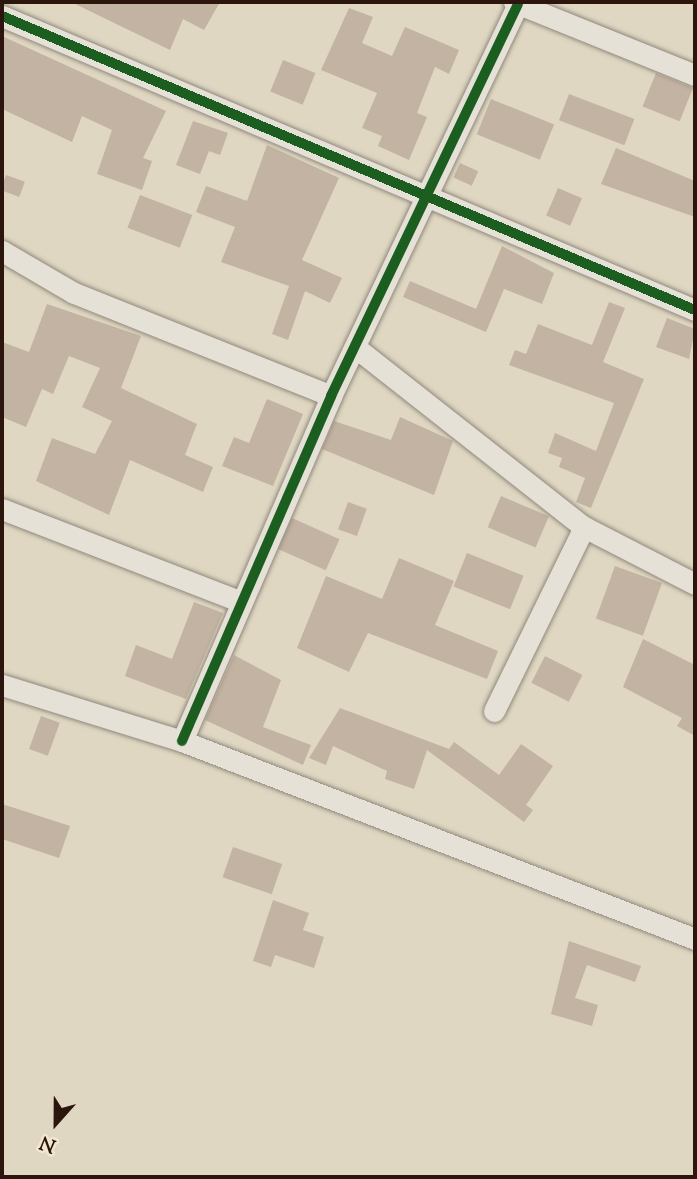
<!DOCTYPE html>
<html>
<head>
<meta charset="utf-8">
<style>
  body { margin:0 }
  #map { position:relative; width:697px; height:1179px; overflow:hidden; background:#dfd7c2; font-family:"Sorts Mill Goudy",serif }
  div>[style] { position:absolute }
  .building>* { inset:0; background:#c3b3a2; transform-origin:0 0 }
  .roads { filter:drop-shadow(0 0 2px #90887c) drop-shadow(0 0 2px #90887c) }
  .minor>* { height:21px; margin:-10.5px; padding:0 10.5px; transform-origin:10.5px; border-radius:10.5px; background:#e6e1d7 }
  .cycleway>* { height:10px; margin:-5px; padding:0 5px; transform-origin:5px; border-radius:5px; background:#1b5e20 }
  span { translate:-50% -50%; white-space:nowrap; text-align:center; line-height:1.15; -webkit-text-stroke:5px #f3e8cf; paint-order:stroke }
  .frame { position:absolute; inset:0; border:4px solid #2b150c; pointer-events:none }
  .north { position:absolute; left:21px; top:1088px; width:70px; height:70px; -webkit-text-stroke:5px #f3e8cf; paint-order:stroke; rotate:201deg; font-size:19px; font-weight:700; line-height:28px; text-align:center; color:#2b150c }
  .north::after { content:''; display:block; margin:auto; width:24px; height:32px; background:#2b150c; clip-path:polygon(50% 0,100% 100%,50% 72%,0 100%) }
</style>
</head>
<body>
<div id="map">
  <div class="building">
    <div style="clip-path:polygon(71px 2px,220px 2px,204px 30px,183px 19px,170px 50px)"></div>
    <div style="clip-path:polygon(349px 8px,373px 17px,362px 43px,392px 56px,405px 27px,459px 50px,449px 74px,435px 67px,417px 113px,427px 117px,409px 160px,378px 146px,382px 136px,362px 128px,377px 93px,321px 70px)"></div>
    <div style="clip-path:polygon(2px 36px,166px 111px,143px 158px,152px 161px,142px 190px,97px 174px,112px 130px,82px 116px,72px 142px,2px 109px)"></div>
    <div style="left:283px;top:60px;width:35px;height:34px;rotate:22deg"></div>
    <div style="left:656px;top:73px;width:40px;height:36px;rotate:22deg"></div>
    <div style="left:569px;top:94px;width:70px;height:28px;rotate:21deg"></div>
    <div style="left:491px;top:99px;width:68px;height:38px;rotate:22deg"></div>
    <div style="clip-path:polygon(193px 121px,228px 133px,220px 155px,209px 151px,200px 174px,176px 165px)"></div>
    <div style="clip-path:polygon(267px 145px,339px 178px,302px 260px,342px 278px,330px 303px,305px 291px,288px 340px,272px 334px,289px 286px,221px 262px,235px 227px,196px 212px,206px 186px,247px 201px)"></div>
    <div style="clip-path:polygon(616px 148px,695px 181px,695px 217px,601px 184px)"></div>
    <div style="left:460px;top:163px;width:20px;height:16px;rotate:24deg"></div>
    <div style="left:6px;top:175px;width:20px;height:16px;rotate:20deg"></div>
    <div style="left:558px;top:188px;width:26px;height:30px;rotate:23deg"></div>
    <div style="left:140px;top:195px;width:56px;height:35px;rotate:21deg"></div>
    <div style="clip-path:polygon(502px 246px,554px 273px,542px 304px,504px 289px,486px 332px,403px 297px,410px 281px,476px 309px)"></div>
    <div style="clip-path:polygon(609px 302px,625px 308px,603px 362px,644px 379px,591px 508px,576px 502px,585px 478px,559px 467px,562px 458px,548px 453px,555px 433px,596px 451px,614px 403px,509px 365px,515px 350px,526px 354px,538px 324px,592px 345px)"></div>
    <div style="clip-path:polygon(47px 304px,141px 336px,121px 388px,197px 424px,185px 455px,213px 467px,203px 492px,130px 460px,109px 515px,36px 481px,52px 438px,95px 454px,112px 421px,82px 407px,100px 368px,69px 356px,53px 394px,42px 389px,26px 427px,2px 417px,2px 342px,29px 352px)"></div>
    <div style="clip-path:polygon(667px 318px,695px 329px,689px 359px,656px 347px)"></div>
    <div style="clip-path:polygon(267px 399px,303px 414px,273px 486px,222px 466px,234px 437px,249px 443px)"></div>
    <div style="clip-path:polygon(400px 417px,453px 441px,434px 495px,322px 449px,334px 421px,391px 440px)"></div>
    <div style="left:501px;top:496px;width:52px;height:34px;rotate:23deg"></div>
    <div style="left:348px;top:502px;width:20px;height:29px;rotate:20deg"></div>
    <div style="left:292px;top:518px;width:52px;height:34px;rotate:24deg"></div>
    <div style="left:467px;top:553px;width:61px;height:36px;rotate:22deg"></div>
    <div style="clip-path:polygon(399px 558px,454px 581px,435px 625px,498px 651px,487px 679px,368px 633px,349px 672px,297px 648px,326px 576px,382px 599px)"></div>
    <div style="left:615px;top:566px;width:50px;height:56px;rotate:20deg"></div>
    <div style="clip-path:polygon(194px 602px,223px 613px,186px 699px,125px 676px,136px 645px,172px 659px)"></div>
    <div style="clip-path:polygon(643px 639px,695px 665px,695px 736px,677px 726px,682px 718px,623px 687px)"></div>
    <div style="clip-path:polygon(234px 655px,281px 680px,263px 727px,311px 745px,303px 765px,205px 720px)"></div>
    <div style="left:545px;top:656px;width:42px;height:30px;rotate:27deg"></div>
    <div style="clip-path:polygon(340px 708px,449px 749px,454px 742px,499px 775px,521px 744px,553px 766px,526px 805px,533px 810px,524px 822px,427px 750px,414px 789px,385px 779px,387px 771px,333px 746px,326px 765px,309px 758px)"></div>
    <div style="left:41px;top:716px;width:20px;height:35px;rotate:20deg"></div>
    <div style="clip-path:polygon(2px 804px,70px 826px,59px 858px,2px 839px)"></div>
    <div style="left:233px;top:847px;width:52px;height:32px;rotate:19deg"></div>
    <div style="clip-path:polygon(273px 900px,309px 913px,303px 930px,324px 937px,314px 968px,275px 955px,271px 967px,253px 961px)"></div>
    <div style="clip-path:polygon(569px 941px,641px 966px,635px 982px,587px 965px,575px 998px,598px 1005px,592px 1026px,551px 1014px)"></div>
  </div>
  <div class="roads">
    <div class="minor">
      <div style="left:514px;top:2px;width:195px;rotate:22deg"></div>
      <div style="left:2px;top:16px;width:753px;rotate:22.99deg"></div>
      <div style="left:2px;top:251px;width:83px;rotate:30.3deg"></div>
      <div style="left:74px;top:293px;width:277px;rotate:21.8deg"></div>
      <div style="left:355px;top:347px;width:291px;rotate:38.2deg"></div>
      <div style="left:584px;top:527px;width:125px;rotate:27.2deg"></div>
      <div style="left:2px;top:509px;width:257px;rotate:21.2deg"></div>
      <div style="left:2px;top:685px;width:189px;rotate:17.3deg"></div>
      <div style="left:182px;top:741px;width:550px;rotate:21.1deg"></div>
      <div style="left:494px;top:711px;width:205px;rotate:-63.9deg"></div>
      <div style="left:182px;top:741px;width:376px;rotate:-66.6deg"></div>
      <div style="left:331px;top:396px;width:434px;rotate:-64.5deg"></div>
    </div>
  </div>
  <div class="cycleway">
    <div style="left:2px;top:16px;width:753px;rotate:22.99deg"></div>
    <div style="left:182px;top:741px;width:376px;rotate:-66.6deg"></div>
    <div style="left:331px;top:396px;width:434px;rotate:-64.5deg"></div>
  </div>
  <div class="frame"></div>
  <div class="north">N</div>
</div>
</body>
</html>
